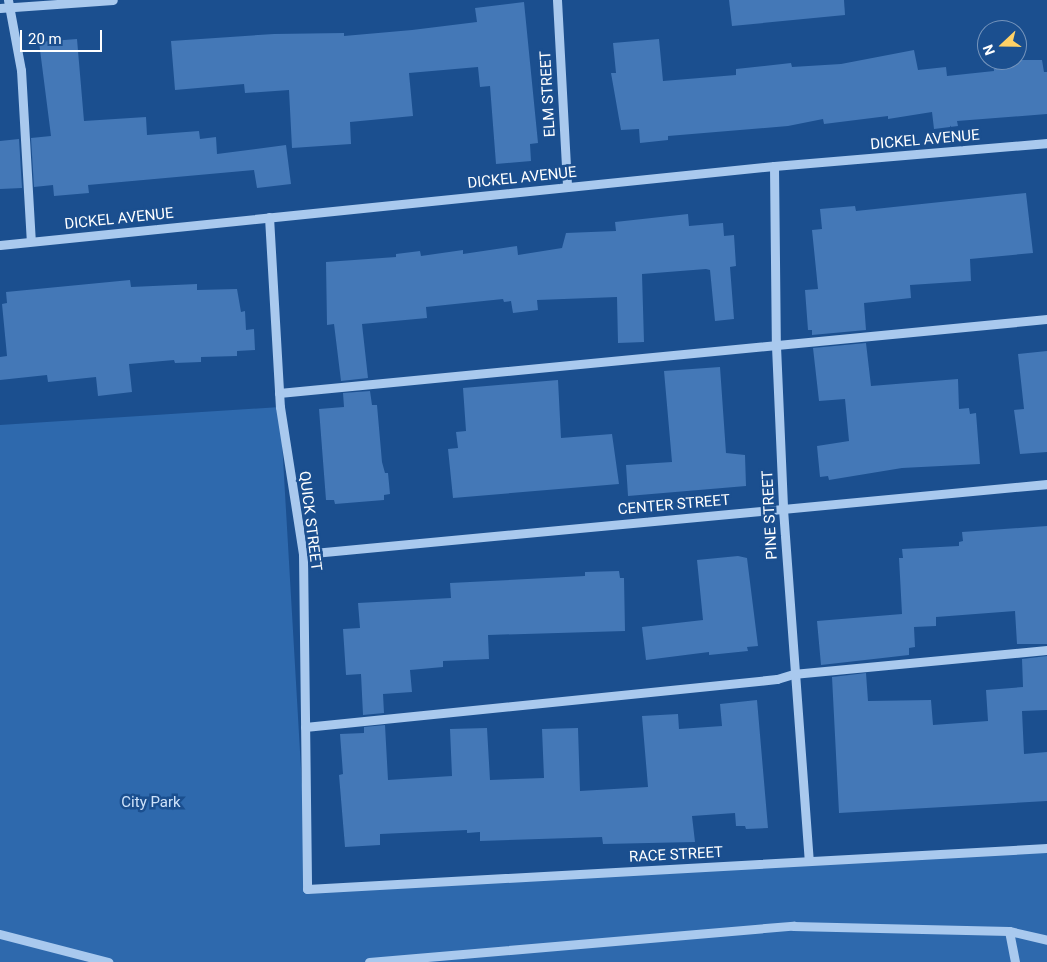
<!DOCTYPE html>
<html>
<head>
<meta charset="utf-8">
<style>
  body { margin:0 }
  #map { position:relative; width:1047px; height:962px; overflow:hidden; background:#1b4f8f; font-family:Roboto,sans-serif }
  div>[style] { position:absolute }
  .green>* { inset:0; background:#2e69ad }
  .building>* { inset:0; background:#4478b7 }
  .minor>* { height:9px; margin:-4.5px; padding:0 4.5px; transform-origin:4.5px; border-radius:4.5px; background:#a9c9ee }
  span { translate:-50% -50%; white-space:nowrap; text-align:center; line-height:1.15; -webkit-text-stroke:5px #1b4f8f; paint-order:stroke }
  .street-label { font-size:15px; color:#fff }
  .park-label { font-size:15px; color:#cfe3fa }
  .north { position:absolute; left:977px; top:20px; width:50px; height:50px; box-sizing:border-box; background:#1b4f8f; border:1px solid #7695bc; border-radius:50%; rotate:249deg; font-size:14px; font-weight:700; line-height:20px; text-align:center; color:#fff }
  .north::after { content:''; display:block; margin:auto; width:18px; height:22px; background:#ffd166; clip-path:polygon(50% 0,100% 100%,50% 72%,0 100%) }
  .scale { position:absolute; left:20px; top:30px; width:82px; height:22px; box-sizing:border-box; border:2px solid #fff; border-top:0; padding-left:6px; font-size:15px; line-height:18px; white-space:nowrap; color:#fff; -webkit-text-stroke:4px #1b4f8f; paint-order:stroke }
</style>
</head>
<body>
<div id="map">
  <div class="green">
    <div style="clip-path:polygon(280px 407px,308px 889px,1047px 848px,1047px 962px,0 962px,0 425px)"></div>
  </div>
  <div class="building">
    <div style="clip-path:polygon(729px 0,844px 0,845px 15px,732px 26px)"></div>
    <div style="clip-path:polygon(524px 2px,538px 143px,530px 144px,531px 161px,496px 164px,490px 86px,480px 87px,478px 67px,409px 73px,413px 116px,350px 122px,351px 144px,292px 148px,289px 90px,245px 93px,244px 84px,175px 90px,171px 41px,274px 34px,344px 33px,344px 36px,412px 30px,477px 22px,475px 8px)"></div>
    <div style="clip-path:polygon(77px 39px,84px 121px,146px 117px,147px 135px,199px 131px,200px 139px,216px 137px,217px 154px,286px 145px,291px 184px,257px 188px,254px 170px,88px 185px,89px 193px,54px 196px,53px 185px,34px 187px,31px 138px,51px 136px,39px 42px)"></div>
    <div style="clip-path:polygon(659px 39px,663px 81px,736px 75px,736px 69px,791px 63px,792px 67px,841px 64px,914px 50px,918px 70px,946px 67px,947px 76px,994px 71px,993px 60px,1042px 60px,1044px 72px,1047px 72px,1047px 114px,957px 121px,958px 126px,934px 129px,932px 112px,888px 119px,888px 116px,824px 124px,823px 119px,788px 126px,668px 136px,668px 140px,640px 143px,639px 129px,621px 130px,611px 73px,616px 73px,613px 43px)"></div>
    <div style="clip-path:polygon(19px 139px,22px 188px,0 189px,0 141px)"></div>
    <div style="clip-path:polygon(1026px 193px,1033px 253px,970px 259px,971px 281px,910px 285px,911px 298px,864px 303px,866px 330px,812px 335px,812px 330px,808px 330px,805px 290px,818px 289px,812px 230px,822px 229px,820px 209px,855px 206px,856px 211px)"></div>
    <div style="clip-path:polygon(688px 214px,689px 226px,723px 223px,724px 236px,734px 235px,736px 266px,730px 267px,734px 319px,715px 321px,710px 270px,706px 269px,642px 274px,644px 342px,618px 343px,617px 297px,537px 300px,538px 310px,513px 313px,511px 301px,504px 302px,503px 299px,426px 307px,427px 318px,362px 324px,368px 378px,341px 381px,334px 324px,327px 325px,326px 262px,396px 257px,396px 254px,420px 251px,421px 256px,463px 250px,463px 254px,517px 246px,518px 255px,562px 248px,566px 233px,616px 231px,615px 222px)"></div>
    <div style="clip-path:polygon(130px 280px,131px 287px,197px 284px,197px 290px,237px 289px,241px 312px,245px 311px,246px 330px,254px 329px,255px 350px,237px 351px,237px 356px,201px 357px,201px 362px,175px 363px,174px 360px,129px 364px,132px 392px,98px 396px,96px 377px,48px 382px,47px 375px,0 380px,0 357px,7px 356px,2px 304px,7px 303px,6px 292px)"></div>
    <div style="clip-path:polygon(866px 343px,871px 386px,958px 379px,959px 409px,969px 408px,970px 414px,976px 413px,980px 464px,902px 468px,829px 480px,828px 476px,820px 477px,817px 446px,849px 441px,845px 399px,819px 401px,813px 348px)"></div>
    <div style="clip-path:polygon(1047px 351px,1047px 452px,1020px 454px,1014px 410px,1024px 409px,1018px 354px)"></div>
    <div style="clip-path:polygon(720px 367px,726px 453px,745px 455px,746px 486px,628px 496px,626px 465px,672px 462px,664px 371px)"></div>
    <div style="clip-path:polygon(558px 380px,561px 438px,612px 434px,619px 484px,453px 498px,448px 449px,458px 448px,456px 432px,466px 431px,463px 388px)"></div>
    <div style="clip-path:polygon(370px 391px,372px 405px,377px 405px,382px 462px,385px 473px,388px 473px,390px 494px,384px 495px,384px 500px,335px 504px,334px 500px,326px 500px,319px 409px,344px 407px,343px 393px)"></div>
    <div style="clip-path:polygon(1047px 526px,1047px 644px,1017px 644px,1015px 611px,936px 617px,936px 626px,914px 627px,915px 647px,909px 648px,909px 655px,821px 665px,817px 621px,902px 614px,899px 558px,903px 558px,902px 549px,959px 546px,959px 542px,963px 541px,962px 532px)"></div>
    <div style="clip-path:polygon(738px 556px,747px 558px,758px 646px,747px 647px,748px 651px,709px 655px,709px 652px,646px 660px,642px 627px,703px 620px,697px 560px)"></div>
    <div style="clip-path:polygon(619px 571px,620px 578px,624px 578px,625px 631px,488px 635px,489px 659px,443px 661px,443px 667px,410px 670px,412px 692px,383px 694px,384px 713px,363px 715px,361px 674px,346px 675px,343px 629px,360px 628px,358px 603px,451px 598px,450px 583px,585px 576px,585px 572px)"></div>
    <div style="clip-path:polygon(1047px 656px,1047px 710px,1022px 711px,1024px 754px,1047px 752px,1047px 801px,839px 813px,832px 677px,866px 673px,868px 701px,931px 700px,933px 725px,988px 721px,986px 690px,1023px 687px,1022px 659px)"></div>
    <div style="clip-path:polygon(757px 700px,768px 828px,746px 829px,745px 826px,736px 826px,735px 813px,692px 816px,695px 842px,603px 844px,602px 837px,480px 841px,480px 832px,467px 833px,467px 830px,380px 834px,380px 845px,345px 847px,339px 775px,343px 774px,340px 734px,364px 733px,364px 727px,385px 725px,388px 780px,452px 776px,450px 729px,487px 728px,490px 780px,544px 778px,542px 729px,578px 728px,580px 791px,648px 787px,642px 716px,678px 714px,679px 729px,722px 726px,720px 704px)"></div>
  </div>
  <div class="minor">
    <div style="left:8px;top:0;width:71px;rotate:79.5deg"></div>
    <div style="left:21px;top:70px;width:171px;rotate:86.7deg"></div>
    <div style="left:557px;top:0;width:187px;rotate:86.9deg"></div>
    <div style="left:0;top:8px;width:113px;rotate:-4deg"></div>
    <div style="left:774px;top:166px;width:180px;rotate:89.4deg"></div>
    <div style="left:776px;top:346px;width:163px;rotate:87.5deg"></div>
    <div style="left:783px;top:509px;width:353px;rotate:85.8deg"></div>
    <div style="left:269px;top:217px;width:190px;rotate:86.7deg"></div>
    <div style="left:280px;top:407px;width:149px;rotate:81.1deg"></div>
    <div style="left:303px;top:554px;width:335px;rotate:89.3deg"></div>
    <div style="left:307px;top:889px;width:741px;rotate:-3.17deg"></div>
    <div style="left:0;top:245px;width:778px;rotate:-5.83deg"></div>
    <div style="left:774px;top:166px;width:274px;rotate:-4.8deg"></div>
    <div style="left:279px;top:393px;width:772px;rotate:-5.5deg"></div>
    <div style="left:303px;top:554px;width:747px;rotate:-5.37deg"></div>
    <div style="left:305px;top:727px;width:474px;rotate:-5.8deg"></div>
    <div style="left:777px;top:679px;width:17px;rotate:-17deg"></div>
    <div style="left:793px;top:674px;width:255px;rotate:-5.4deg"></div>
    <div style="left:1009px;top:931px;width:32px;rotate:79deg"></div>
    <div style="left:0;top:934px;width:112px;rotate:14.5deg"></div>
    <div style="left:369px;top:962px;width:426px;rotate:-4.9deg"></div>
    <div style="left:793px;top:926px;width:216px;rotate:1.3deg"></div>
    <div style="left:1009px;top:931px;width:39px;rotate:13deg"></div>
  </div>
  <div class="street-label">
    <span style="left:548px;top:94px;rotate:-93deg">ELM STREET</span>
    <span style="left:925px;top:140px;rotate:-5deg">DICKEL AVENUE</span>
    <span style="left:522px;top:178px;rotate:-6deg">DICKEL AVENUE</span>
    <span style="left:119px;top:219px;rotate:-6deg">DICKEL AVENUE</span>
    <span style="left:674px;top:505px;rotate:-5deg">CENTER STREET</span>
    <span style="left:770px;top:515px;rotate:-93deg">PINE STREET</span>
    <span style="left:310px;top:521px;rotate:83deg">QUICK STREET</span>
    <span style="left:676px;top:855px;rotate:-3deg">RACE STREET</span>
  </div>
  <div class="park-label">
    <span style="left:151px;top:803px">City Park</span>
  </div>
  <div class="north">N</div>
  <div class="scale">20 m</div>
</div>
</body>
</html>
